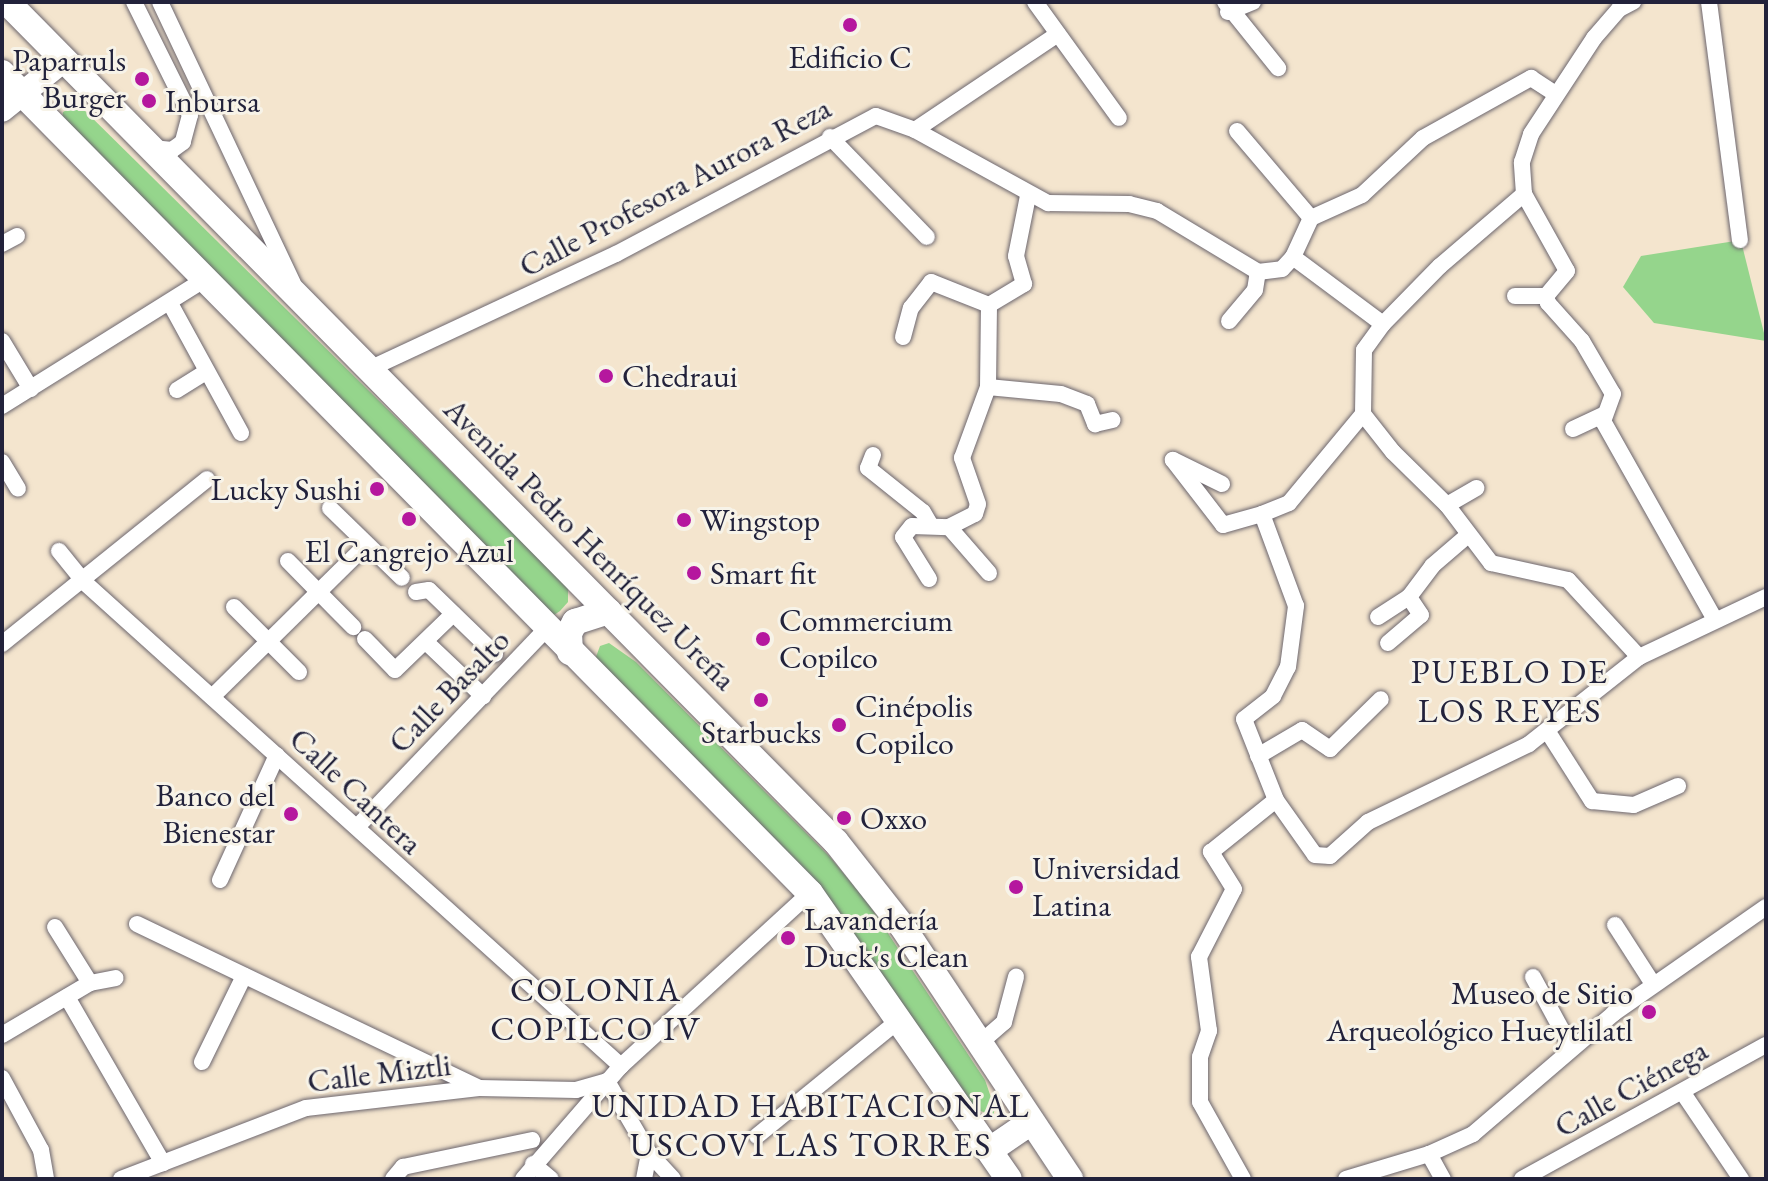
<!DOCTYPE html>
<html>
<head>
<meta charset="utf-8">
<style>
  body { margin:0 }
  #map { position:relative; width:1768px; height:1181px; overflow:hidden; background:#f4e5ce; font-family:"EB Garamond",serif }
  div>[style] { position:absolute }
  .green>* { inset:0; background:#95d58c }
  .roads { filter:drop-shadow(0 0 2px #6c666e) drop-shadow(0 0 2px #6c666e) }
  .street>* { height:16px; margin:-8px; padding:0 8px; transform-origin:8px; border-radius:8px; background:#fff }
  .secondary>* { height:24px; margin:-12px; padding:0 12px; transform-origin:12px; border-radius:12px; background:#fff }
  .primary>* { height:26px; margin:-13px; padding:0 13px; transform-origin:13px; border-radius:13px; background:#fff }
  .dots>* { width:22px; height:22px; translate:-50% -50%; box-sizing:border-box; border:4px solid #f7f3e8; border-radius:50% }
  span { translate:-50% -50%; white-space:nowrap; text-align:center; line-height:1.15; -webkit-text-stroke:6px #f7f3e8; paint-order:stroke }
  .poi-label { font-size:32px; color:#22223b }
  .right { translate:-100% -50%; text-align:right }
  .left { translate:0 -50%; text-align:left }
  .street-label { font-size:32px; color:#22223b }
  .neighbourhood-label { font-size:34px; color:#22223b; letter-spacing:2px }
  .frame { position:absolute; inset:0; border:4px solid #22223b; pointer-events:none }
</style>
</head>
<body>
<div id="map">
  <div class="green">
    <div style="clip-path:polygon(78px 104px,568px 587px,568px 602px,560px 611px,554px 615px,62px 121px,63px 112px)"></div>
    <div style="clip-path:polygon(1735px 241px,1742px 245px,1766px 341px,1654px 323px,1623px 287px,1641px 256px)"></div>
    <div style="clip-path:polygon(609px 643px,636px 662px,830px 857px,868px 903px,985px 1080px,995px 1109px,993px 1116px,973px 1108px,834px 906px,594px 662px,600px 646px)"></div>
  </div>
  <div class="roads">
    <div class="street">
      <div style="left:134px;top:2px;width:126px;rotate:63.6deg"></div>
      <div style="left:190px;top:115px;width:28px;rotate:105deg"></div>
      <div style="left:183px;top:142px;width:14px;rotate:144deg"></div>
      <div style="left:172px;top:150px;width:20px;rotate:-174deg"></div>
      <div style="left:160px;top:2px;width:311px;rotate:64.7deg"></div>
      <div style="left:1035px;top:2px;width:143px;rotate:54.1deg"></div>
      <div style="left:1225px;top:2px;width:85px;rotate:51.2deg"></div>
      <div style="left:1709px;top:2px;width:240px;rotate:82.6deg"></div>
      <div style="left:1228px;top:12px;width:27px;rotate:-22deg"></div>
      <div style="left:915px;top:130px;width:172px;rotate:-33.9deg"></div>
      <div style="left:1237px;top:131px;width:114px;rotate:49.6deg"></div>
      <div style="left:830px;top:137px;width:139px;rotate:45.9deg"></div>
      <div style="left:1524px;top:194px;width:88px;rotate:60.8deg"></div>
      <div style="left:1567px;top:271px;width:33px;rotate:130deg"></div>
      <div style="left:1546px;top:296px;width:7px;rotate:74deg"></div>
      <div style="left:1548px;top:303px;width:51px;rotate:48.2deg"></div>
      <div style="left:1582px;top:341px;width:61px;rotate:59.7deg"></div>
      <div style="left:1613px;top:394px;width:29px;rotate:110deg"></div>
      <div style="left:1603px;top:421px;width:228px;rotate:60.6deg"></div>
      <div style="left:2px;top:244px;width:17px;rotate:-28deg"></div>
      <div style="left:1293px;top:257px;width:43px;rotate:-65.2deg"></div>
      <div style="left:1311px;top:218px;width:56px;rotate:-24.3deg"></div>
      <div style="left:1362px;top:195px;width:83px;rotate:-43.1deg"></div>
      <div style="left:1423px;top:138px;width:124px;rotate:-29.1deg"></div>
      <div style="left:1531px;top:78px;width:30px;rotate:33deg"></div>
      <div style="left:1515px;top:296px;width:31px"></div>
      <div style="left:171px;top:305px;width:146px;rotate:61.3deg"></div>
      <div style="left:1229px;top:321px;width:40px;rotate:-50deg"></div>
      <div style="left:1255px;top:290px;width:18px;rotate:-81deg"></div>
      <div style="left:903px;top:337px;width:30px;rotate:-75deg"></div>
      <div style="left:911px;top:308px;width:33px;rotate:-52deg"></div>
      <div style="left:931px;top:282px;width:62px;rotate:21.6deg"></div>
      <div style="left:2px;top:341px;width:56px;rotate:58.9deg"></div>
      <div style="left:369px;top:369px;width:272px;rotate:-25deg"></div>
      <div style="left:616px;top:254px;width:294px;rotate:-28deg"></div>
      <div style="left:876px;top:116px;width:41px;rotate:19.7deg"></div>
      <div style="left:915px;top:130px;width:152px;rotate:28.8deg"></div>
      <div style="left:1048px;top:203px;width:81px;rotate:0.7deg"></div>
      <div style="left:1129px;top:204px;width:29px;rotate:14deg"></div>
      <div style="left:1157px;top:211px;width:118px;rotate:31.1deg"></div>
      <div style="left:1258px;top:272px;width:24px;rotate:-7deg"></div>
      <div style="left:1282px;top:269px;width:16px;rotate:-47deg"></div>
      <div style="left:1293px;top:257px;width:112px;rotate:36.7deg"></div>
      <div style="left:988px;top:387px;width:73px;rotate:5.5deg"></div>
      <div style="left:1061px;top:394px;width:28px;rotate:21deg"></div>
      <div style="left:1087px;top:404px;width:22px;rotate:68deg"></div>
      <div style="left:1095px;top:424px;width:18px;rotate:-13deg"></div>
      <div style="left:177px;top:390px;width:34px;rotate:-32deg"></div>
      <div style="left:2px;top:406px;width:239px;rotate:-32deg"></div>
      <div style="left:1363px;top:414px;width:48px;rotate:51.7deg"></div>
      <div style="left:1393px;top:452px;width:76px;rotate:44.5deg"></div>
      <div style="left:1447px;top:505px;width:73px;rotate:52.8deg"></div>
      <div style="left:1491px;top:563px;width:79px;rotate:12.4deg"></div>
      <div style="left:1568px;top:580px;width:105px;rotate:47.3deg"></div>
      <div style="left:1573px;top:429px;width:33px;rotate:-25deg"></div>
      <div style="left:873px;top:455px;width:14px;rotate:111deg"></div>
      <div style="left:868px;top:468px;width:70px;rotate:38.7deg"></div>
      <div style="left:923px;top:512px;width:16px;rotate:60deg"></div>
      <div style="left:2px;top:462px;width:31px;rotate:59deg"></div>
      <div style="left:1222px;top:484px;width:55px;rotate:-153.9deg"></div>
      <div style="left:1173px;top:460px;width:82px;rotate:52.4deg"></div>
      <div style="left:1223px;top:525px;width:41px;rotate:-15.8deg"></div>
      <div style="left:1447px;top:505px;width:34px;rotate:-30deg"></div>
      <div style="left:330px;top:508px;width:100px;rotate:44.2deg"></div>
      <div style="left:949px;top:527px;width:61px;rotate:49deg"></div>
      <div style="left:59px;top:551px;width:40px;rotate:51deg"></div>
      <div style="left:84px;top:582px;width:723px;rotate:42.03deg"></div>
      <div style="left:288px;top:561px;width:93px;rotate:45.4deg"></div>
      <div style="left:929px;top:579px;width:49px;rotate:-121.8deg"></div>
      <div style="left:903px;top:537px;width:14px;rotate:-51deg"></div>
      <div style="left:912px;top:526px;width:37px;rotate:2deg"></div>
      <div style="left:949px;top:527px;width:29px;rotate:-27deg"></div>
      <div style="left:975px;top:514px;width:10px;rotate:-73deg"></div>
      <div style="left:978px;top:504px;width:49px;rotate:-109.2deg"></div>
      <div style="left:962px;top:458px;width:76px;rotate:-69.9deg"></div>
      <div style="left:988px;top:387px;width:82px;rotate:-89.3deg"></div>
      <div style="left:989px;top:305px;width:41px;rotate:-31deg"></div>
      <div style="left:1024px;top:284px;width:29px;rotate:-106deg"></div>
      <div style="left:1016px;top:256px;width:61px;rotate:-78.7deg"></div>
      <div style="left:416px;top:592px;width:13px;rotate:-9deg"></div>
      <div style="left:429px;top:590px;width:92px;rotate:44.1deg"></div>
      <div style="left:234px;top:607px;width:92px;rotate:45deg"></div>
      <div style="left:1378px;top:617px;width:37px;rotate:-33deg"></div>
      <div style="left:1409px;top:597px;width:39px;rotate:-53deg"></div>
      <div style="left:1432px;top:566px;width:48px;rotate:-40.7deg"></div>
      <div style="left:365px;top:639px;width:43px;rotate:45.9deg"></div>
      <div style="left:395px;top:670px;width:81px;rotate:-44deg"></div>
      <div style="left:426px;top:642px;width:79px;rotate:43.5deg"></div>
      <div style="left:1388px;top:643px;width:43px;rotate:-40.3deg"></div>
      <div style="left:1421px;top:615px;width:22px;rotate:-124deg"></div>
      <div style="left:2px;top:644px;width:263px;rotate:-38.8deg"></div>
      <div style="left:212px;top:697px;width:216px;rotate:-44.6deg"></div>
      <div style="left:1548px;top:732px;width:82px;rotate:57.5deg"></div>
      <div style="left:1592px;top:801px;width:42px;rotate:5.4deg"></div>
      <div style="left:1634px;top:805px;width:48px;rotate:-23.4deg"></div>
      <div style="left:1258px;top:756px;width:51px;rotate:-30.6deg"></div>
      <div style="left:1302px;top:730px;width:34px;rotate:34deg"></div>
      <div style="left:1330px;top:749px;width:71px;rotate:-44.4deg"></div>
      <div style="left:1276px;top:800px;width:67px;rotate:54.7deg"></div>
      <div style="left:1315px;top:855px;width:15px;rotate:4deg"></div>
      <div style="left:1330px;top:856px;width:51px;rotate:-41.8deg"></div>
      <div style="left:1368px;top:822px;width:179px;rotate:-25.8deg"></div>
      <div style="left:1529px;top:744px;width:140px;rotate:-38.3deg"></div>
      <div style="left:1639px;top:657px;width:140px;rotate:-25.3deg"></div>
      <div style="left:357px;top:827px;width:275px;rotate:-46.3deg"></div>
      <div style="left:220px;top:880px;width:137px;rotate:-65.5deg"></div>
      <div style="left:137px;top:924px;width:379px;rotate:25.6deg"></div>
      <div style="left:1615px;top:925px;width:70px;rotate:57.2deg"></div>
      <div style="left:55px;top:927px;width:66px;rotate:58deg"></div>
      <div style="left:1533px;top:977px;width:80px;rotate:61.5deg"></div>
      <div style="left:67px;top:997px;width:192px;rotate:60deg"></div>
      <div style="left:2px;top:1035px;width:102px;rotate:-30.6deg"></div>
      <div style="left:90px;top:983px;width:26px;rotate:-11deg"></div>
      <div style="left:980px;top:1043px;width:32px;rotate:-41deg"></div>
      <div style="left:1004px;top:1022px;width:47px;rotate:-75.1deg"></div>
      <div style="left:202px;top:1062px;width:96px;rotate:-64deg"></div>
      <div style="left:2px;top:1078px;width:82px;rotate:61.6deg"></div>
      <div style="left:41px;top:1150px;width:29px;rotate:80deg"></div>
      <div style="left:1683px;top:1093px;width:104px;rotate:56deg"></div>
      <div style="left:757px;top:1136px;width:183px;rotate:-39.2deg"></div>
      <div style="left:1429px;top:1154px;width:29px;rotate:61deg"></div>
      <div style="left:533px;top:1164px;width:23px;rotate:40deg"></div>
      <div style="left:121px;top:1179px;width:198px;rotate:-21deg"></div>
      <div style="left:306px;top:1108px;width:174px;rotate:-6.6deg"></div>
      <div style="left:479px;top:1088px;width:97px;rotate:1.2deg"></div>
      <div style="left:576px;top:1090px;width:32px;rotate:-16deg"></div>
      <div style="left:607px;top:1081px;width:83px;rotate:59.7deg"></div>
      <div style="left:649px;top:1153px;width:35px;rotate:47deg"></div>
      <div style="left:393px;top:1179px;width:16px;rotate:-50deg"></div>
      <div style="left:403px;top:1167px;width:132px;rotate:-11.8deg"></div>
      <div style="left:523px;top:1179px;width:150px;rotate:-49.1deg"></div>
      <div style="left:621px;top:1066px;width:256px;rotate:-42.5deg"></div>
      <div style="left:644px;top:1179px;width:26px;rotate:-79deg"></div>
      <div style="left:1243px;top:1179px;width:88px;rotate:-119.2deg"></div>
      <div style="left:1200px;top:1102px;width:45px;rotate:-90deg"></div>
      <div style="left:1200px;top:1057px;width:28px;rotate:-71deg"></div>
      <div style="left:1209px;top:1031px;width:75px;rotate:-97.7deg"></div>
      <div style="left:1199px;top:957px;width:76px;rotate:-62.8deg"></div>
      <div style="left:1234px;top:889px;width:44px;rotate:-121.9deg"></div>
      <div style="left:1211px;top:852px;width:83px;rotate:-38.7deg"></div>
      <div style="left:1276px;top:800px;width:87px;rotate:-111.6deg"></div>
      <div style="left:1244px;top:719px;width:37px;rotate:-38deg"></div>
      <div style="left:1273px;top:696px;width:33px;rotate:-63deg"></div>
      <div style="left:1288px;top:667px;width:62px;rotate:-82.5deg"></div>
      <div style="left:1296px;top:606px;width:98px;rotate:-110.3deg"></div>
      <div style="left:1262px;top:514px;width:29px;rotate:-22deg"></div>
      <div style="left:1289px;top:503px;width:116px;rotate:-50.3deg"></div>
      <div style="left:1363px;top:414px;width:64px;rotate:-89.1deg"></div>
      <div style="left:1364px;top:350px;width:32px;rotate:-54deg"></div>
      <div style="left:1383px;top:324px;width:81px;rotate:-45.5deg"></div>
      <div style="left:1440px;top:266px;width:111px;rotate:-40.6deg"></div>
      <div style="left:1524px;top:194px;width:32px;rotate:-94deg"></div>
      <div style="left:1522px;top:162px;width:29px;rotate:-72deg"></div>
      <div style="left:1531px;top:134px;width:115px;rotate:-56.7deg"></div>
      <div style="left:1594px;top:38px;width:38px;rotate:-49deg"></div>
      <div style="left:1619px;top:9px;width:16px;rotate:-27deg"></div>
      <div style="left:1346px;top:1179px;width:87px;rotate:-16.8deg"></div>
      <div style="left:1429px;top:1154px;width:48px;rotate:-24.4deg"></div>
      <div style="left:1473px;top:1134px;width:186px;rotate:-40.6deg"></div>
      <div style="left:1614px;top:1013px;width:185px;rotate:-34.9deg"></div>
      <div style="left:1522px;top:1179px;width:278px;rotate:-28.8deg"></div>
    </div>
    <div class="secondary">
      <div style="left:2px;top:110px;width:80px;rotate:-38.9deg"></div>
    </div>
    <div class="primary">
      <div style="left:7px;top:2px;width:1180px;rotate:45.38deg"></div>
      <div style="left:836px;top:842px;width:107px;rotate:51.8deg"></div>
      <div style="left:902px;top:926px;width:304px;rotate:56.4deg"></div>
      <div style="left:2px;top:73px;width:1151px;rotate:45.42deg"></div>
      <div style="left:810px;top:893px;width:348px;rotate:55.2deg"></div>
      <div style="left:570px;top:652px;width:19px;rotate:-93deg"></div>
      <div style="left:569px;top:633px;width:13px;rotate:-61deg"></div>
      <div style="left:575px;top:622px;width:35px;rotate:-18deg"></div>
      <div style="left:990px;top:1150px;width:50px;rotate:-34.3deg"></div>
    </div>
  </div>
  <div class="dots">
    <div style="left:850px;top:25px;background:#b5179e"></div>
    <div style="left:142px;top:79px;background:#b5179e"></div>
    <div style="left:149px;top:101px;background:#b5179e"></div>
    <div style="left:606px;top:376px;background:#b5179e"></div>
    <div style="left:377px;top:489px;background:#b5179e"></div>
    <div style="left:409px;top:519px;background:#b5179e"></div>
    <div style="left:684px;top:520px;background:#b5179e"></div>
    <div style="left:694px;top:573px;background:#b5179e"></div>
    <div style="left:763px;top:639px;background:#b5179e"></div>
    <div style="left:761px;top:700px;background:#b5179e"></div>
    <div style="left:839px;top:725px;background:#b5179e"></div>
    <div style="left:291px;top:814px;background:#b5179e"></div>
    <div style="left:844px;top:818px;background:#b5179e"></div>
    <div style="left:1016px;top:887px;background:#b5179e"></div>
    <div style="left:788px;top:938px;background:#b5179e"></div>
    <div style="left:1649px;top:1012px;background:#b5179e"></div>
  </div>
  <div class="poi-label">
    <span style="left:850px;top:57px">Edificio C</span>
    <span class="right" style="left:126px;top:79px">Paparruls<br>Burger</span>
    <span class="left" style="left:165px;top:101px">Inbursa</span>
    <span class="left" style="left:622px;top:376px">Chedraui</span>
    <span class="right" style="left:361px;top:489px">Lucky Sushi</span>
    <span class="left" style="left:700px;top:520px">Wingstop</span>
    <span style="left:409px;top:551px">El Cangrejo Azul</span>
    <span class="left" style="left:710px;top:573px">Smart fit</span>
    <span class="left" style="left:779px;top:639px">Commercium<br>Copilco</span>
    <span class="left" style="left:855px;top:725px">Cinépolis<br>Copilco</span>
    <span style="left:761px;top:732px">Starbucks</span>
    <span class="right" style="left:275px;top:814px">Banco del<br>Bienestar</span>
    <span class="left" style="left:860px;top:818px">Oxxo</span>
    <span class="left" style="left:1032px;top:887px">Universidad<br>Latina</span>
    <span class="left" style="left:804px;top:938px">Lavandería<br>Duck's Clean</span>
    <span class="right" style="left:1633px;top:1012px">Museo de Sitio<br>Arqueológico Hueytlilatl</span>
  </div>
  <div class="street-label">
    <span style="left:675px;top:187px;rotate:-28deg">Calle Profesora Aurora Reza</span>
    <span style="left:590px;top:544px;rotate:45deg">Avenida Pedro Henríquez Ureña</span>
    <span style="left:449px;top:691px;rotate:-46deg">Calle Basalto</span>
    <span style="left:356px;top:791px;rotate:43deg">Calle Cantera</span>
    <span style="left:379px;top:1073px;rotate:-7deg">Calle Miztli</span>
    <span style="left:1631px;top:1088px;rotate:-29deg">Calle Ciénega</span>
  </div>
  <div class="neighbourhood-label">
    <span style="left:1510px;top:691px">PUEBLO DE<br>LOS REYES</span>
    <span style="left:596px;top:1009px">COLONIA<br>COPILCO IV</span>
    <span style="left:811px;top:1125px">UNIDAD HABITACIONAL<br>USCOVI LAS TORRES</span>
  </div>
  <div class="frame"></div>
</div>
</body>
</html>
